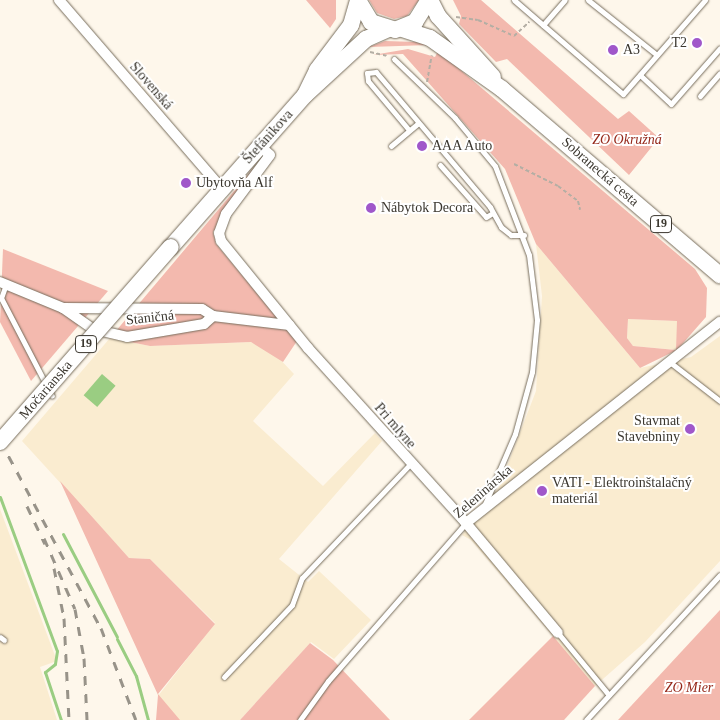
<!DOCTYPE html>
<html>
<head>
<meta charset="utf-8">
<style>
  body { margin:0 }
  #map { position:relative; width:720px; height:720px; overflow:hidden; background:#fef7eb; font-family:Georgia,serif }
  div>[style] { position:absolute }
  .built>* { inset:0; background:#faecd0 }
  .green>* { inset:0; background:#f3b9ae }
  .water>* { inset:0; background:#9acd82; transform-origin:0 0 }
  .stream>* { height:3px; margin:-1.5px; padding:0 1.5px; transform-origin:1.5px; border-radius:1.5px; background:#9acd82 }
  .path>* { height:2px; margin-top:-1px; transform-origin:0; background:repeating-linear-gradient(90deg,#b4aea4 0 4px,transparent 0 6.5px) }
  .roads { filter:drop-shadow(0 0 1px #776d5c) drop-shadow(0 0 1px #776d5c) }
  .lane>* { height:5px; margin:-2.5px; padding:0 2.5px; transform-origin:2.5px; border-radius:2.5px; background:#fff }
  .street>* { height:10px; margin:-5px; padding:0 5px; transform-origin:5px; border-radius:5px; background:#fff }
  .primary>* { height:16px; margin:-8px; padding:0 8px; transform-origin:8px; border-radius:8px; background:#fff }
  .rail>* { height:3px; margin-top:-1.5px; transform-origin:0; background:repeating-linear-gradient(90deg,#989389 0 9px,transparent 0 18px) }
  .bridges { filter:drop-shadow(0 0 1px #776d5c) drop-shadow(0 0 1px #776d5c) }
  .primary-bridge>* { height:16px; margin:-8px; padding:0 8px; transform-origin:8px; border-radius:8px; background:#fff }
  .dots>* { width:14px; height:14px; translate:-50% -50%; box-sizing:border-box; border:2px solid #fff; border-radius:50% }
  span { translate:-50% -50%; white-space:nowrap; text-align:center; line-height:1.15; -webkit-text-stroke:4px #fff; paint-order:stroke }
  .shield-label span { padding:1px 4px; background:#fff; border:1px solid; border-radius:4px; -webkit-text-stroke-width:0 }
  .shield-label { font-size:12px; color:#3b372f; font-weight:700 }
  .poi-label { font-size:14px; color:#3b372f }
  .right { translate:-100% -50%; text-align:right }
  .left { translate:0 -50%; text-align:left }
  .street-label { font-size:14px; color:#3b372f }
  .park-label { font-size:14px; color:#95291b; font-style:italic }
</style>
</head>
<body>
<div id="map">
  <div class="built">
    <div style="clip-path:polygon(536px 244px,640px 368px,691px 357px,720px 336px,720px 561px,645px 642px,595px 686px,471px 540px,462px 535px,499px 487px,536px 391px,542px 296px)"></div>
    <div style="clip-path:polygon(628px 319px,677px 321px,677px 350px,633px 346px,627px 338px)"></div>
    <div style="clip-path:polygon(110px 338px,150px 346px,251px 342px,273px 352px,294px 374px,253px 421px,323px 486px,375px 433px,382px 441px,279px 559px,308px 582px,319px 571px,371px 620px,334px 659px,311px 642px,240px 720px,179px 720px,158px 696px,215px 623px,150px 559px,129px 558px,22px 441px)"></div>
    <div style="clip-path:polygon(0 509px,57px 661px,40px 667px,57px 720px,0 720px)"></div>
  </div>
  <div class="green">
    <div style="clip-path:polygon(306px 0,336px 0,336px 19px,330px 28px)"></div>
    <div style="clip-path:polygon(369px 0,419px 0,407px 16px,394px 19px,377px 13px)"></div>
    <div style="clip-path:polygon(453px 0,481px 0,618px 119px,629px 111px,659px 138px,629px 175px,507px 59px,496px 62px,459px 24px,461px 16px)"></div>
    <div style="clip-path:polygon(385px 41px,416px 42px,429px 45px,369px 47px)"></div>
    <div style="clip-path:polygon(evenodd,408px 49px,435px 57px,438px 51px,695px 269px,707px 288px,706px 317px,677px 350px,640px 368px,536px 244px,505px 169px,403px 54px,373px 55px,408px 49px,628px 319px,677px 321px,676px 350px,633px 346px,627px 338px,628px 319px)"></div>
    <div style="clip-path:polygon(262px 158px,213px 232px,216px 244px,297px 341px,283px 362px,251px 342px,150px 346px,110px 338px)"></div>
    <div style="clip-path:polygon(3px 249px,108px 291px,31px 381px,0 322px)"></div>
    <div style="clip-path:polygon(60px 481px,129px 558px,150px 559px,215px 624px,158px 694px,180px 720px,156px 720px,158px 695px)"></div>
    <div style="clip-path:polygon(720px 610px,720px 720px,618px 720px)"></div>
    <div style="clip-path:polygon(553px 636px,595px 686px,564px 720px,469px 720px)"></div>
    <div style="clip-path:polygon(310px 643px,333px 660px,390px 720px,240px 720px)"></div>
  </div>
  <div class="water">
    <div style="left:102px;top:374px;width:18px;height:28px;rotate:41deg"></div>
  </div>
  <div class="stream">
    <div style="left:0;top:497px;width:164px;rotate:69.7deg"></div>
    <div style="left:57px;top:651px;width:13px;rotate:99deg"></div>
    <div style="left:55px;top:664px;width:13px;rotate:141deg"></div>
    <div style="left:45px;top:672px;width:51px;rotate:71.6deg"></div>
    <div style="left:63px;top:534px;width:116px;rotate:62.3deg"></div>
    <div style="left:117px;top:639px;width:42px;rotate:62.8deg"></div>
    <div style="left:136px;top:676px;width:46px;rotate:74.7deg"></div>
  </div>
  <div class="path">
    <div style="left:456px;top:17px;width:22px;rotate:8deg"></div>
    <div style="left:478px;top:20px;width:39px;rotate:24deg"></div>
    <div style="left:514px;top:36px;width:21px;rotate:-43deg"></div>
    <div style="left:370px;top:52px;width:17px;rotate:13deg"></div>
    <div style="left:427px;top:82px;width:27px;rotate:-80deg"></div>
    <div style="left:514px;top:164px;width:49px;rotate:26.6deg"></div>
    <div style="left:558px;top:186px;width:25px;rotate:37deg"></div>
    <div style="left:578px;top:201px;width:9px;rotate:77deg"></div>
  </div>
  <div class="roads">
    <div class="lane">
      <div style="left:514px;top:0;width:144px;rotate:40.8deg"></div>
      <div style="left:623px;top:94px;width:125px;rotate:-48.9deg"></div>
      <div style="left:588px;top:0;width:88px;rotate:38.6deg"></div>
      <div style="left:543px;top:25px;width:33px;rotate:-49deg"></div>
      <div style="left:394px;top:59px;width:85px;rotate:44deg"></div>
      <div style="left:455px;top:118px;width:62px;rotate:50.2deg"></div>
      <div style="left:495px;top:166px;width:95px;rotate:69.1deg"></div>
      <div style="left:529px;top:255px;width:65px;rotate:83deg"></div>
      <div style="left:537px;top:320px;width:52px;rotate:95.5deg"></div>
      <div style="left:532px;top:372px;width:64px;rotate:105.3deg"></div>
      <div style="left:515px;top:434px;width:78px;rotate:113.3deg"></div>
      <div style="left:640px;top:75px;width:42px;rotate:43.1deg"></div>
      <div style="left:671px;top:104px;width:74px;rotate:-48.8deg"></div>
      <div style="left:700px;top:96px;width:30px;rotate:-49deg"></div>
      <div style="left:409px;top:130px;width:64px;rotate:-129.9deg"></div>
      <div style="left:368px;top:81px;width:8px;rotate:-97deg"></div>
      <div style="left:367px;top:73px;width:9px;rotate:-6deg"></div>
      <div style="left:376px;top:72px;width:177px;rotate:49.8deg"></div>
      <div style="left:490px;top:207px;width:23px;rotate:61deg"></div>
      <div style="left:501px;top:227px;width:13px;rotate:39deg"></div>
      <div style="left:511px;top:235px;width:13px"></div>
      <div style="left:391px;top:146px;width:35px;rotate:-40deg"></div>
      <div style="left:440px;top:165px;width:69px;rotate:48.5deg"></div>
      <div style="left:486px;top:217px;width:6px;rotate:-31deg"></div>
      <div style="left:5px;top:287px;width:12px;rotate:110deg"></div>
      <div style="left:1px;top:298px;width:110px;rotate:62.5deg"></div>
      <div style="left:671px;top:363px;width:62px;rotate:37.8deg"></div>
      <div style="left:558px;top:633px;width:80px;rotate:50.6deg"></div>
      <div style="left:0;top:637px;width:5px;rotate:37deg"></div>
      <div style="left:224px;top:677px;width:99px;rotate:-46.6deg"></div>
      <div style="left:292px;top:605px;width:29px;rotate:-70deg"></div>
      <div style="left:302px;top:578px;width:157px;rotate:-46.5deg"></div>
      <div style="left:300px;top:720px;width:48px;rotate:-54.3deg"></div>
      <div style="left:328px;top:681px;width:210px;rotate:-48.9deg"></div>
      <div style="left:586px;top:720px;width:197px;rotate:-47.3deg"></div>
    </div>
    <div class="street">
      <div style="left:59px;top:0;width:250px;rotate:49.2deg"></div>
      <div style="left:260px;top:146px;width:13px;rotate:42deg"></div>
      <div style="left:270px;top:155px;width:74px;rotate:126.7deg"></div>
      <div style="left:226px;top:214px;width:20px;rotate:110deg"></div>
      <div style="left:219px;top:233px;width:8px;rotate:76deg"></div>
      <div style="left:221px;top:241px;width:138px;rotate:50.9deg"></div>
      <div style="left:308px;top:348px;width:236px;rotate:47.9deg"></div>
      <div style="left:466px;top:523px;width:143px;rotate:50.1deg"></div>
      <div style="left:0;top:282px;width:68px;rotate:22.4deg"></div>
      <div style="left:63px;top:308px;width:139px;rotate:0.4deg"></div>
      <div style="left:202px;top:309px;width:13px;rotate:32deg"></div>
      <div style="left:213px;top:316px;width:77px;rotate:6.8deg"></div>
      <div style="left:63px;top:308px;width:37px;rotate:35deg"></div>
      <div style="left:93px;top:329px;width:35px;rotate:13deg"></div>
      <div style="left:127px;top:337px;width:78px;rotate:-9.6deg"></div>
      <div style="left:204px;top:324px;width:12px;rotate:-42deg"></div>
      <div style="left:466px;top:523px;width:324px;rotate:-38.4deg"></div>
    </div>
    <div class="primary">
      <div style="left:358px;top:0;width:26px;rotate:59deg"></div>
      <div style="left:371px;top:22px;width:25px;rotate:18deg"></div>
      <div style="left:395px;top:30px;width:22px;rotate:-22deg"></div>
      <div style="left:415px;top:22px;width:26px;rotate:-58deg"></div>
      <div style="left:430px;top:0;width:18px;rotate:63deg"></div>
      <div style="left:438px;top:16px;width:82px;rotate:48deg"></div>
      <div style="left:402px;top:29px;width:29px;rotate:18deg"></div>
      <div style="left:430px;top:38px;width:88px;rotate:35.3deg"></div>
      <div style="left:502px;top:89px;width:287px;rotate:40.5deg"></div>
      <div style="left:306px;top:93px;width:25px;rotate:-64deg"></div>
      <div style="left:317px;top:70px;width:56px;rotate:-52.9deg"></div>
      <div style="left:351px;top:25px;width:26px;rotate:-74deg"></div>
      <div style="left:171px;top:247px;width:203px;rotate:-48.6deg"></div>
      <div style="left:305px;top:95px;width:83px;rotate:-42.6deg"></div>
      <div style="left:366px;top:39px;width:24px;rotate:-24deg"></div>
    </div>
  </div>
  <div class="rail">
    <div style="left:0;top:440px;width:213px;rotate:61.8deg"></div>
    <div style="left:101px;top:628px;width:98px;rotate:69.2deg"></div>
    <div style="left:27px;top:506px;width:42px;rotate:64.7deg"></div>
    <div style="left:44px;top:538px;width:77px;rotate:66.4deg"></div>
    <div style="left:75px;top:609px;width:50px;rotate:79.6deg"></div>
    <div style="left:84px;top:658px;width:62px;rotate:87.2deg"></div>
    <div style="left:54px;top:568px;width:51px;rotate:78.7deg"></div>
    <div style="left:64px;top:618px;width:102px;rotate:87.2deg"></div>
  </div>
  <div class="bridges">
    <div class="primary-bridge">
      <div style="left:0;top:442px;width:259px;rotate:-48.8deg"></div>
    </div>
  </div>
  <div class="dots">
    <div style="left:697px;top:43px;background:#a057ca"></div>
    <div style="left:613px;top:50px;background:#a057ca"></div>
    <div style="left:422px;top:146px;background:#a057ca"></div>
    <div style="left:186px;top:183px;background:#a057ca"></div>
    <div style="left:371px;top:208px;background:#a057ca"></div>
    <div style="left:690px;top:429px;background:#a057ca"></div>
    <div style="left:542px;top:491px;background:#a057ca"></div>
  </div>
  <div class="shield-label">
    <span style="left:661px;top:224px">19</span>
    <span style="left:86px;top:344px">19</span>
  </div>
  <div class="poi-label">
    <span class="right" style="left:687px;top:43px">T2</span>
    <span class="left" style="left:623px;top:50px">A3</span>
    <span class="left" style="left:432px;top:146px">AAA Auto</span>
    <span class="left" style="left:196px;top:183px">Ubytovňa Alf</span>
    <span class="left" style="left:381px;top:208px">Nábytok Decora</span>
    <span class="right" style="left:680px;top:429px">Stavmat<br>Stavebniny</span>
    <span class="left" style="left:552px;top:491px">VATI - Elektroinštalačný<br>materiál</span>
  </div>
  <div class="street-label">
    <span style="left:151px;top:86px;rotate:49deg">Slovenská</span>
    <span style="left:268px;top:137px;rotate:-48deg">Štefánikova</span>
    <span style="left:600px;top:172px;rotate:41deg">Sobranecká cesta</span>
    <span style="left:150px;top:318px;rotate:-6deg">Staničná</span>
    <span style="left:46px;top:390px;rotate:-49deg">Močarianska</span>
    <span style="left:395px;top:426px;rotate:49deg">Pri mlyne</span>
    <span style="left:483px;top:492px;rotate:-41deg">Zeleninárska</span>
  </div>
  <div class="park-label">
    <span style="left:627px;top:140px">ZO Okružná</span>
    <span style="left:689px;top:688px">ZO Mier</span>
  </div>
</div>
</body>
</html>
